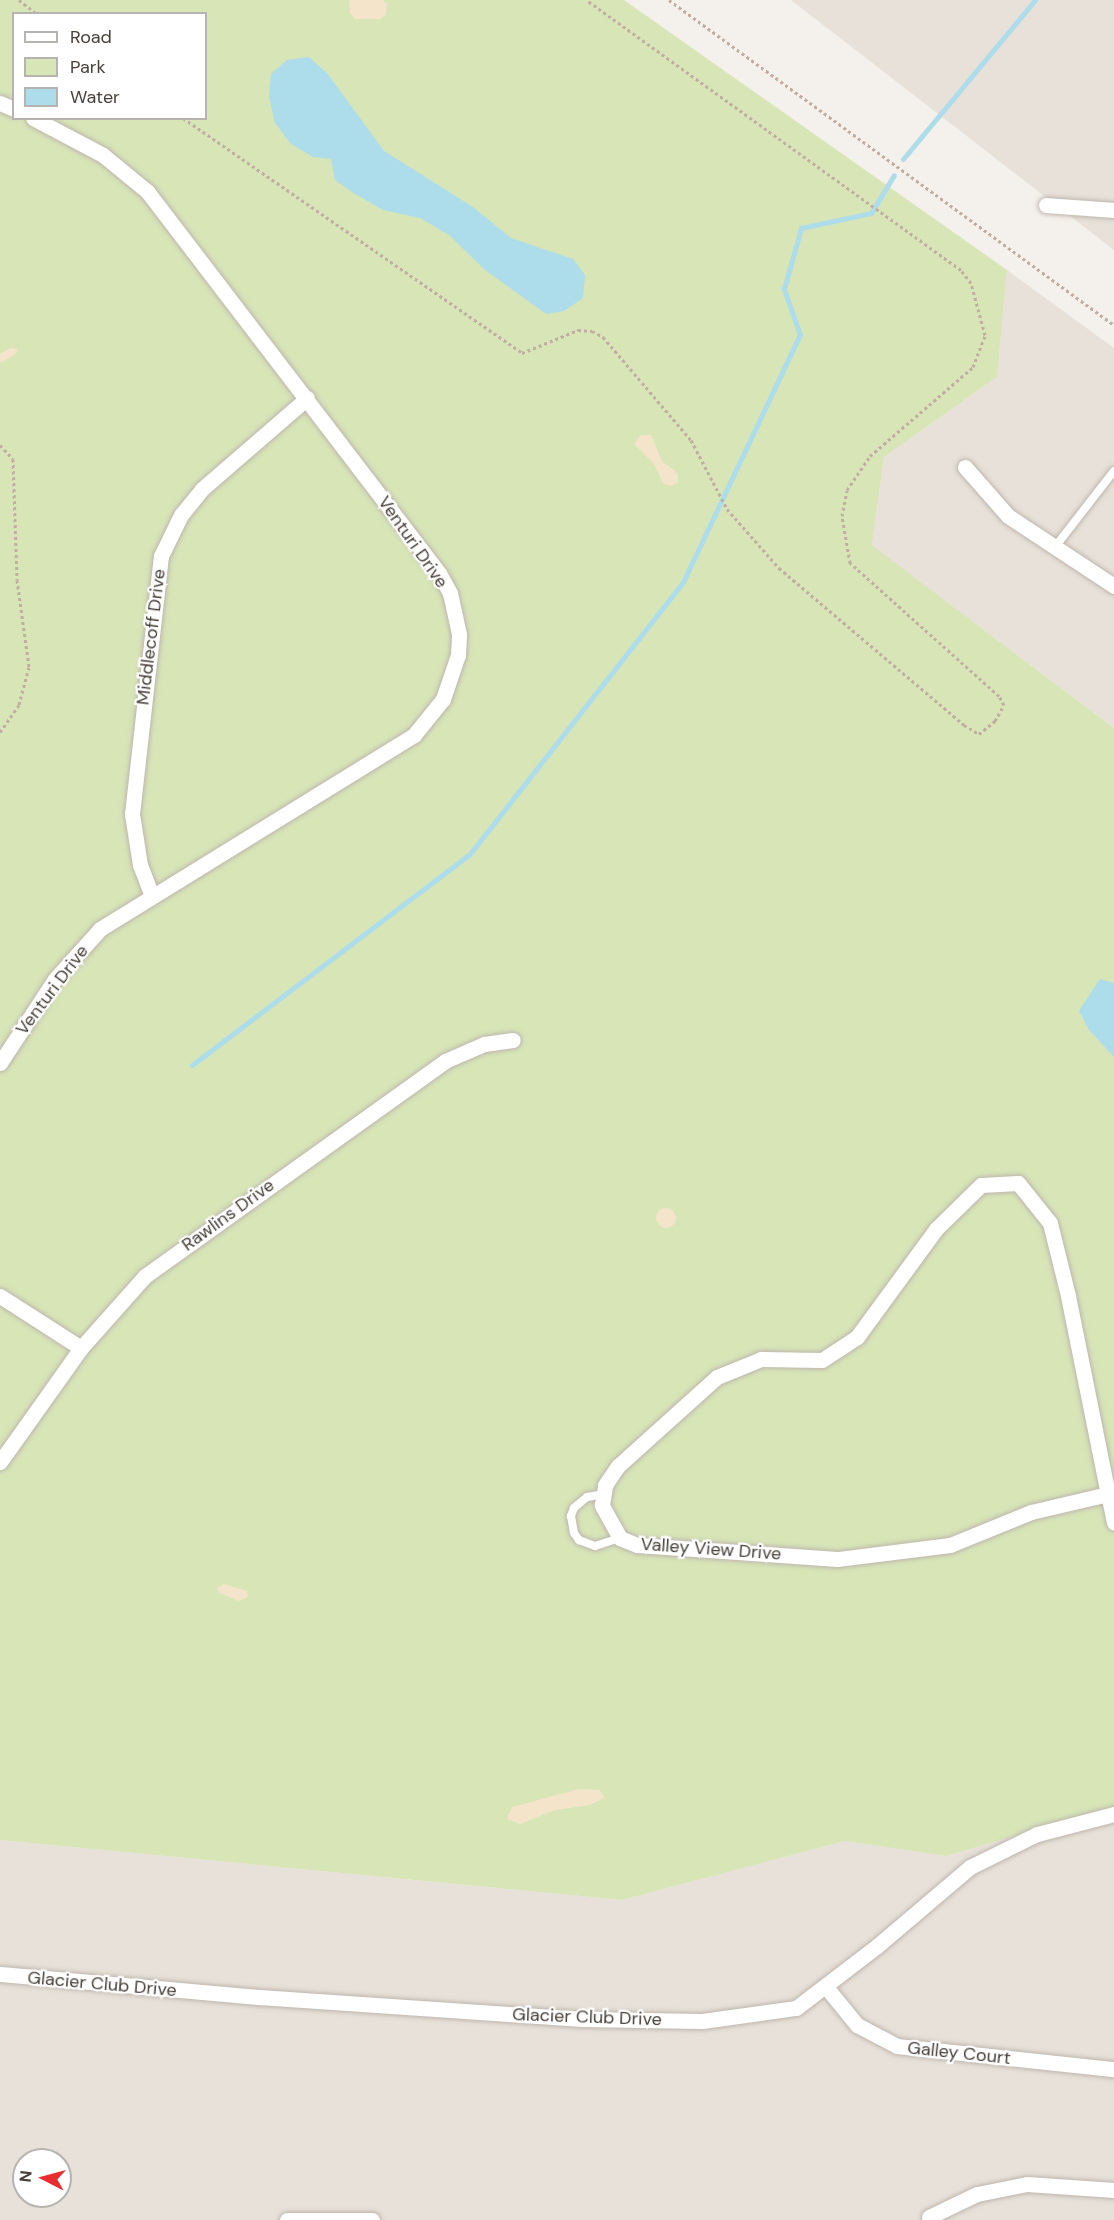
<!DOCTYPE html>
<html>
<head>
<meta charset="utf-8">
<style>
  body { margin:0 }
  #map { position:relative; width:1114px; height:2220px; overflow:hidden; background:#f4f0eb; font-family:"DM Sans",sans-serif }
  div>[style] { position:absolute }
  .residential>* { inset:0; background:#e7e1d9 }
  .green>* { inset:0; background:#d7e5b7 }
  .sand>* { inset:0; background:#f4e5ca }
  .round { border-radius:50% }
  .water>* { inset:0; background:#addceb }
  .stream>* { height:5px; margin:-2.5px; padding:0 2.5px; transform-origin:2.5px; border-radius:2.5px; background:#addceb }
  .path>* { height:3px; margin-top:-1.5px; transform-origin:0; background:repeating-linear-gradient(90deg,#c0afa0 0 3px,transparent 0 6px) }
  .roads { filter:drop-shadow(0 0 2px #bfb6ae) drop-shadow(0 0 2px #bfb6ae) }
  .lane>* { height:8px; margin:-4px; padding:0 4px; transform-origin:4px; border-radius:4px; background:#fff }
  .street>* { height:15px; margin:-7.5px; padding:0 7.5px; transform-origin:7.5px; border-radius:7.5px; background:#fff }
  span { translate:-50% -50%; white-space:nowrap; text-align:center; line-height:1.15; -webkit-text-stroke:4.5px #fff; paint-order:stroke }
  .street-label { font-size:18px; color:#484039 }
  .legend { position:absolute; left:12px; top:12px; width:195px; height:108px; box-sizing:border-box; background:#fff; border:2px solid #b6b3b0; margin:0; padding:8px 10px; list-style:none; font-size:18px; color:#484039 }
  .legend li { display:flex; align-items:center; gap:12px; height:30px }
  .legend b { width:30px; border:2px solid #b6b3b0 }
  .north { position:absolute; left:12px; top:2148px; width:60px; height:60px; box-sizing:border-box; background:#fff; border:2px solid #b6b3b0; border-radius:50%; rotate:276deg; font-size:16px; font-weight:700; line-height:24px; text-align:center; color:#484039 }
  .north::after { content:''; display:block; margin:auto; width:21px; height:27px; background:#e82d2f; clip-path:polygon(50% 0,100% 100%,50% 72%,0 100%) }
</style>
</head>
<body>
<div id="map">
  <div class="residential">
    <div style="clip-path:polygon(791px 0,1114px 0,1114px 250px)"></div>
    <div style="clip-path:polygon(1007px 270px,1114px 348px,1114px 728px,872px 545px,884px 457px,997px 377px)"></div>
    <div style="clip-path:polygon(evenodd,1114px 1807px,1114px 2220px,0 2220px,0 1840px,622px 1900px,845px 1841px,946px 1856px,1114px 1807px,24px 2160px,60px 2160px,60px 2196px,24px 2196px,24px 2160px)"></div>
  </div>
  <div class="green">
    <div style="clip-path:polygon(evenodd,0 0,624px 0,1007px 270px,997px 377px,884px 457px,872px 545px,1114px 728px,1114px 1807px,946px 1856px,845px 1841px,622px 1900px,0 1840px,0 0,14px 14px,206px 14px,206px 118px,14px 118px,14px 14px)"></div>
  </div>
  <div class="sand">
    <div style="clip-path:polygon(349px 0,383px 0,387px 4px,386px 15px,380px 19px,355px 19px,350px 13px)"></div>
    <div style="clip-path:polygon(10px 348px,17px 349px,16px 354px,0 363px,0 354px)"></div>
    <div style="clip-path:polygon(641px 435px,651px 435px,662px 461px,678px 474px,678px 483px,670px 486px,663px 483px,654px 464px,634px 444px)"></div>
    <div class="round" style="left:656px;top:1208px;width:20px;height:20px"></div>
    <div style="clip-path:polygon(224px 1584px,247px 1591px,248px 1597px,238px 1601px,220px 1593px,217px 1588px)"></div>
    <div style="clip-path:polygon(579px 1789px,600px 1790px,604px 1798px,590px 1805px,555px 1810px,520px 1824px,507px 1819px,512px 1807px)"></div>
  </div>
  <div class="water">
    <div style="clip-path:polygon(309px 57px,327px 73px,384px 151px,473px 207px,511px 238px,573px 259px,585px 275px,583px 298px,564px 311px,546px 314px,485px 270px,449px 235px,420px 218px,383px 210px,352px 192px,335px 180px,331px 159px,313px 157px,291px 144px,275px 123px,269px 97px,271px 74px,287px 60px)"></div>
    <div style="clip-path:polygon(1100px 979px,1114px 983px,1114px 1057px,1089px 1030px,1079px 1011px)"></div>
  </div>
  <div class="stream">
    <div style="left:903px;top:159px;width:207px;rotate:-50.3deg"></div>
    <div style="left:192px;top:1065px;width:348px;rotate:-37.2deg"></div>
    <div style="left:469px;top:855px;width:347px;rotate:-51.9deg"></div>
    <div style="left:683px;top:582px;width:273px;rotate:-64.7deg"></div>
    <div style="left:800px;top:335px;width:49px;rotate:-109.2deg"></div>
    <div style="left:784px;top:289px;width:63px;rotate:-74.4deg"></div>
    <div style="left:801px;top:228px;width:72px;rotate:-12.1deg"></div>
    <div style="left:871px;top:213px;width:44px;rotate:-58.8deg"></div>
  </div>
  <div class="path">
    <div style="left:19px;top:0;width:23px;rotate:38deg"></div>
    <div style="left:669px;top:0;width:551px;rotate:36.14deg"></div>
    <div style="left:183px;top:118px;width:412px;rotate:34.7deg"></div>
    <div style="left:522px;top:353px;width:61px;rotate:-22.3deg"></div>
    <div style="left:578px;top:330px;width:14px;rotate:4deg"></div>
    <div style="left:592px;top:331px;width:13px;rotate:29deg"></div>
    <div style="left:603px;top:337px;width:135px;rotate:49.5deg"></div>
    <div style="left:691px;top:440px;width:78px;rotate:62.4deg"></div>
    <div style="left:727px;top:509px;width:79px;rotate:48.6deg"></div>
    <div style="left:779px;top:568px;width:243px;rotate:40.3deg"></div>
    <div style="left:964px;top:725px;width:17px;rotate:31deg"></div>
    <div style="left:979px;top:734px;width:21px;rotate:-39deg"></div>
    <div style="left:995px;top:721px;width:18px;rotate:-61deg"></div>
    <div style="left:1004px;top:705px;width:10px;rotate:-119deg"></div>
    <div style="left:999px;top:696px;width:200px;rotate:-138.2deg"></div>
    <div style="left:850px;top:563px;width:48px;rotate:-99.7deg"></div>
    <div style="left:842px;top:516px;width:26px;rotate:-79deg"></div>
    <div style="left:847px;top:490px;width:41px;rotate:-55.9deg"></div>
    <div style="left:870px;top:456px;width:136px;rotate:-40.8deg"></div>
    <div style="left:973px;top:367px;width:34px;rotate:-69deg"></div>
    <div style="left:985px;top:335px;width:54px;rotate:-105.1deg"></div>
    <div style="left:971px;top:283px;width:16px;rotate:-128deg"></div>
    <div style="left:961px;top:270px;width:461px;rotate:-144.2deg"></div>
    <div style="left:0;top:445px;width:19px;rotate:47deg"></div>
    <div style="left:13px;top:459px;width:121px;rotate:88.1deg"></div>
    <div style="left:17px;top:580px;width:88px;rotate:82.1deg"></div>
    <div style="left:29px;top:667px;width:39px;rotate:105deg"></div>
    <div style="left:19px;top:705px;width:33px;rotate:125deg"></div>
  </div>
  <div class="roads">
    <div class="lane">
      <div style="left:1055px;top:547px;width:96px;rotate:-52.2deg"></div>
      <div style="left:604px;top:1494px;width:17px;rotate:170deg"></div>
      <div style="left:587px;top:1497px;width:17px;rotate:140deg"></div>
      <div style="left:574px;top:1508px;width:9px;rotate:111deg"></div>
      <div style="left:571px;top:1516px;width:17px;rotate:80deg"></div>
      <div style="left:574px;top:1533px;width:9px;rotate:54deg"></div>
      <div style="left:579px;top:1540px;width:17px;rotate:21deg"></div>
      <div style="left:595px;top:1546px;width:26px;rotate:-18deg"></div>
    </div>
    <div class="street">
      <div style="left:0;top:103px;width:15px;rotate:23deg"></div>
      <div style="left:1046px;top:205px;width:68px;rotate:4.2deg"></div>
      <div style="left:965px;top:467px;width:65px;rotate:48.7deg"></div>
      <div style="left:1008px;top:516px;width:127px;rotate:33.4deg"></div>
      <div style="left:152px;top:896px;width:33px;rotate:-111deg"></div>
      <div style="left:140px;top:865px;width:52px;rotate:-98.9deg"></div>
      <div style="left:132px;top:814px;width:260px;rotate:-83.6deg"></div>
      <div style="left:161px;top:556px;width:46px;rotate:-64deg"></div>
      <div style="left:181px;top:515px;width:33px;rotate:-51deg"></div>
      <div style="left:202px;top:489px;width:139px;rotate:-40.9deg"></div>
      <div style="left:0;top:1063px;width:100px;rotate:-56.8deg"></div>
      <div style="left:55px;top:979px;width:67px;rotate:-48deg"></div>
      <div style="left:100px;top:929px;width:369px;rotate:-31.7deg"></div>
      <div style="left:414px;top:735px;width:46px;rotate:-51.1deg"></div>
      <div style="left:443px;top:699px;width:46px;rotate:-71.2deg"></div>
      <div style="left:458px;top:655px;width:21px;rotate:-87deg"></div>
      <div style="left:459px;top:634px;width:42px;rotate:-102.4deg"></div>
      <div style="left:450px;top:593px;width:23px;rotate:-119deg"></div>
      <div style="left:439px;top:573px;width:479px;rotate:-127.4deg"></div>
      <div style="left:148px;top:192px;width:58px;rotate:-140.6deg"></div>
      <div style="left:103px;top:155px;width:79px;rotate:-152.1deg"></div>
      <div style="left:0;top:1296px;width:96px;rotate:32.7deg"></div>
      <div style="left:0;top:1462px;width:140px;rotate:-54.6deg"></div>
      <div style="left:81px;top:1348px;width:96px;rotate:-48.4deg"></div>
      <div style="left:145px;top:1276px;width:369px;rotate:-35.6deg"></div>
      <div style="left:445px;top:1061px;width:43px;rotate:-23.6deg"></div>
      <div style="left:484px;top:1044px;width:29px;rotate:-8deg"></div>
      <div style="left:1108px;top:1494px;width:79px;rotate:166.8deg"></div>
      <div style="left:1031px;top:1512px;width:87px;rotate:157.8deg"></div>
      <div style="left:950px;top:1545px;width:114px;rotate:172.9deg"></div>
      <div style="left:837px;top:1559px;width:200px;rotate:-176deg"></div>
      <div style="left:637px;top:1545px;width:18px;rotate:-158deg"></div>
      <div style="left:620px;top:1538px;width:38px;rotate:-119deg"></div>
      <div style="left:602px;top:1505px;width:20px;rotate:-81deg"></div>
      <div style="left:605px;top:1485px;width:23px;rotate:-56deg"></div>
      <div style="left:618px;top:1466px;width:133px;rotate:-42deg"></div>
      <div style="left:717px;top:1377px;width:48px;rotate:-22.2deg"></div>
      <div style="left:761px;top:1359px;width:61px;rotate:0.9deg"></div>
      <div style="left:822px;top:1360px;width:42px;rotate:-33.3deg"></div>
      <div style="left:857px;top:1337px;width:134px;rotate:-53.8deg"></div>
      <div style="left:936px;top:1229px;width:63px;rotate:-44.4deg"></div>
      <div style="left:981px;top:1185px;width:37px;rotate:-3deg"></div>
      <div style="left:1018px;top:1183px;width:51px;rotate:51.3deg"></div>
      <div style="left:1050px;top:1223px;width:75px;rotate:76.1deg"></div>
      <div style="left:1068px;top:1296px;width:202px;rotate:78.6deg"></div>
      <div style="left:1108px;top:1494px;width:29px;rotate:78deg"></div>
      <div style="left:0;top:1974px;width:260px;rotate:5.1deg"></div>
      <div style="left:259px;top:1997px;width:324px;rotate:3.9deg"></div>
      <div style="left:582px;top:2019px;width:120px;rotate:1deg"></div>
      <div style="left:702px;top:2021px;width:95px;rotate:-7.9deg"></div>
      <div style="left:796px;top:2008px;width:102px;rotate:-37.4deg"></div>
      <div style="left:877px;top:1946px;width:122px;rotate:-40.3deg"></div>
      <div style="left:970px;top:1867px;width:75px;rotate:-26.2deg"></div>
      <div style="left:1037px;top:1834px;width:80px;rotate:-14.6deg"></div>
      <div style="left:826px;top:1987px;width:49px;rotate:50.8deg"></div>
      <div style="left:857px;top:2025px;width:45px;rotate:27.7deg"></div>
      <div style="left:897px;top:2046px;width:218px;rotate:6.1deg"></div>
      <div style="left:929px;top:2217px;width:53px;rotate:-25.6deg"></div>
      <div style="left:977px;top:2194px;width:51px;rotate:-11.3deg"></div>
      <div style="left:1027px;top:2184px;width:87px;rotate:3.9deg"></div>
      <div style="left:287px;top:2220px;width:85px"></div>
    </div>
  </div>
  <div class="street-label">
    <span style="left:413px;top:542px;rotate:55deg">Venturi Drive</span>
    <span style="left:151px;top:637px;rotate:-83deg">Middlecoff Drive</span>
    <span style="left:52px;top:990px;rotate:-53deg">Venturi Drive</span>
    <span style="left:228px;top:1215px;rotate:-36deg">Rawlins Drive</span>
    <span style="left:711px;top:1549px;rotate:4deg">Valley View Drive</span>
    <span style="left:102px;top:1984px;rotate:5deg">Glacier Club Drive</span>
    <span style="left:587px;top:2017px;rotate:2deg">Glacier Club Drive</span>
    <span style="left:959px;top:2053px;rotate:6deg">Galley Court</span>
  </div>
  <ul class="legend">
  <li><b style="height:8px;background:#fff"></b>Road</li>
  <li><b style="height:16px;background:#d7e5b7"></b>Park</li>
  <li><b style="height:16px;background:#addceb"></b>Water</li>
  </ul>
  <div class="north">N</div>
</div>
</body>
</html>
